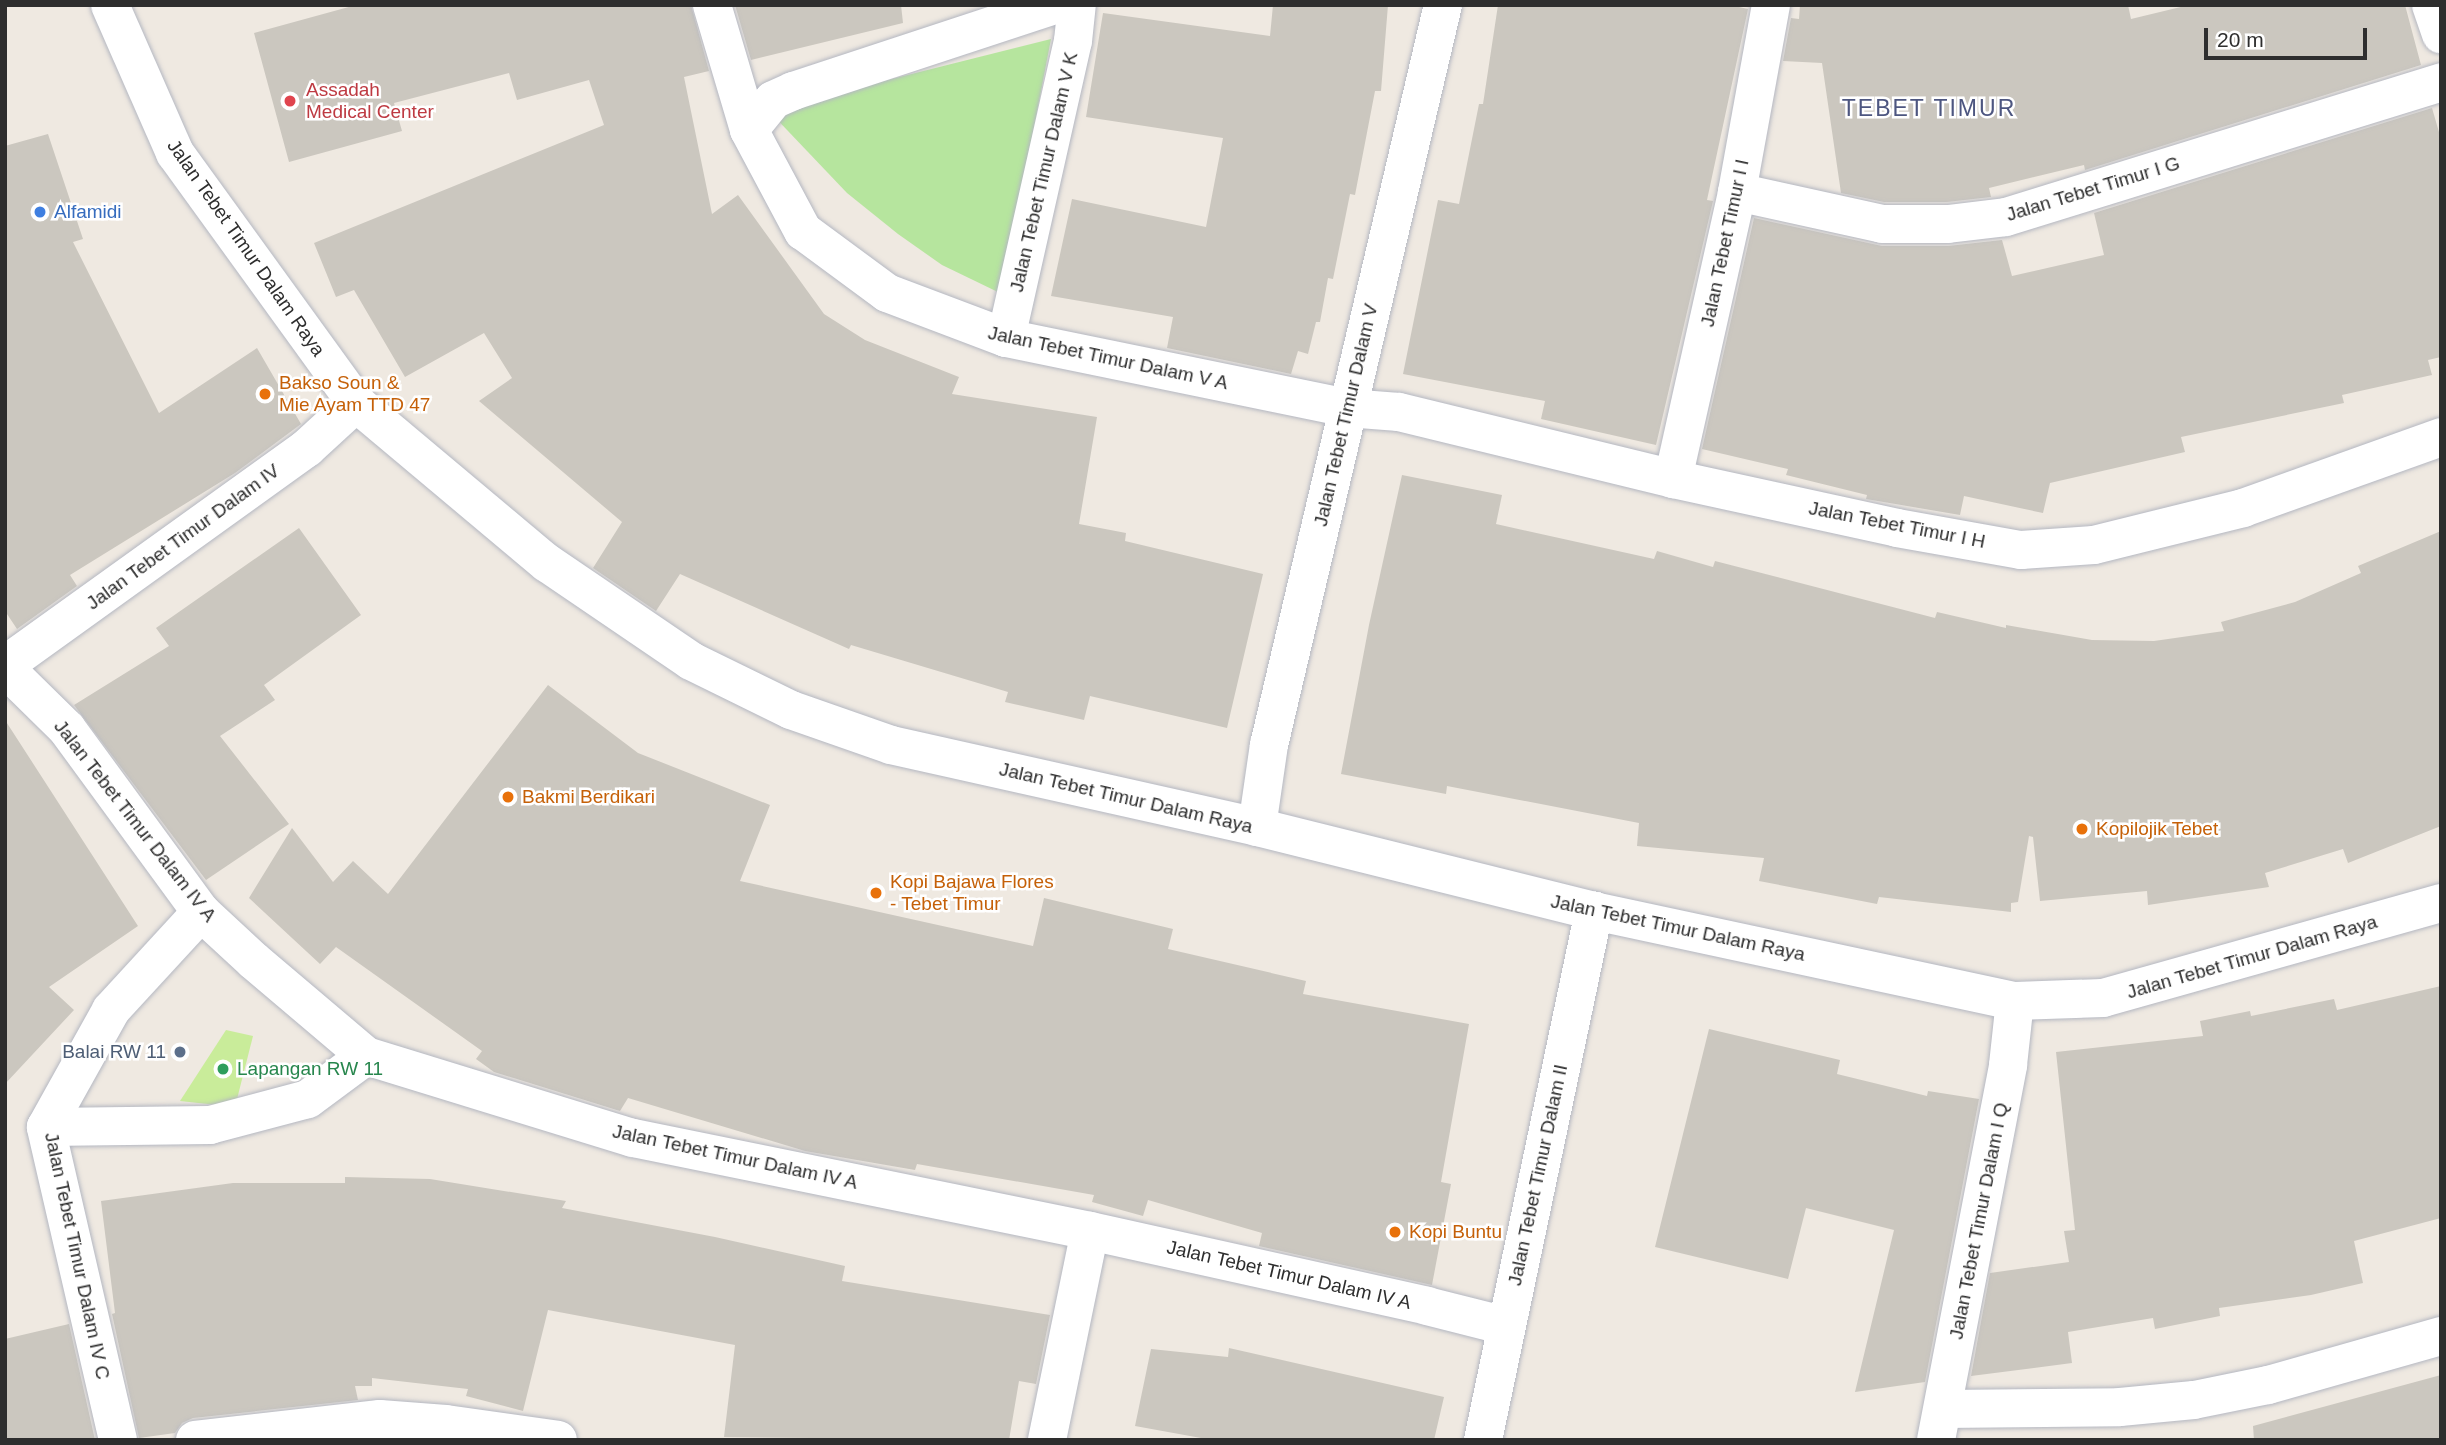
<!DOCTYPE html>
<html>
<head>
<meta charset="utf-8">
<style>
  body { margin:0 }
  #map { position:relative; width:2446px; height:1445px; overflow:hidden; background:#efe9e1; font-family:Helvetica,sans-serif }
  div>[style] { position:absolute }
  .green>* { inset:0; background:#b6e59e }
  .pitch>* { inset:0; background:#c9ec9a }
  .building>* { inset:0; background:#cbc7bf }
  .roads { filter:drop-shadow(0 0 2px #b4b7c1) drop-shadow(0 0 2px #b4b7c1) }
  .street>* { height:38px; margin:-19px; padding:0 19px; transform-origin:19px; border-radius:19px; background:#fff }
  .secondary>* { height:38px; margin:-19px; padding:0 19px; transform-origin:19px; border-radius:19px; background:#fff }
  .dots>* { width:19px; height:19px; translate:-50% -50%; box-sizing:border-box; border:4px solid #fff; border-radius:50% }
  span { translate:-50% -50%; white-space:nowrap; text-align:center; line-height:1.15; -webkit-text-stroke:5px #fff; paint-order:stroke }
  .health-label { font-size:19px; color:#be3a42 }
  .left { translate:0 -50%; text-align:left }
  .street-label { font-size:19px; color:#2e2e2e }
  .shop-label { font-size:19px; color:#366cbe }
  .food-label { font-size:19px; color:#c56008 }
  .service-label { font-size:19px; color:#4e5e75 }
  .right { translate:-100% -50%; text-align:right }
  .leisure-label { font-size:19px; color:#27864d }
  .quarter-label { font-size:23px; color:#4d5680; letter-spacing:2px }
  .frame { position:absolute; inset:0; border:7px solid #2e2e2e; pointer-events:none }
  .scale { position:absolute; left:2204px; top:28px; width:163px; height:32px; box-sizing:border-box; border:4px solid #2e2e2e; border-top:0; padding-left:9px; font-size:21px; line-height:24px; white-space:nowrap; color:#2e2e2e; -webkit-text-stroke:5px #fff; paint-order:stroke }
</style>
</head>
<body>
<div id="map">
  <div class="green">
    <div style="clip-path:polygon(1051px 39px,1002px 294px,942px 265px,898px 234px,847px 193px,768px 110px)"></div>
  </div>
  <div class="pitch">
    <div style="clip-path:polygon(226px 1030px,253px 1036px,235px 1107px,180px 1101px)"></div>
  </div>
  <div class="building">
    <div style="clip-path:polygon(356px 5px,691px 5px,709px 71px,684px 77px,712px 214px,738px 195px,824px 314px,865px 340px,959px 377px,952px 394px,1097px 417px,1079px 524px,1126px 533px,1125px 541px,1263px 574px,1227px 728px,1090px 696px,1084px 720px,1005px 702px,1008px 692px,851px 645px,849px 649px,680px 574px,656px 611px,593px 568px,622px 522px,479px 401px,512px 378px,484px 333px,405px 377px,354px 290px,336px 297px,314px 243px,604px 125px,589px 80px,517px 100px,509px 73px,394px 103px,402px 131px,289px 162px,254px 33px)"></div>
    <div style="clip-path:polygon(735px 5px,901px 5px,903px 23px,751px 60px)"></div>
    <div style="clip-path:polygon(1273px 5px,1388px 5px,1381px 91px,1375px 91px,1355px 195px,1350px 194px,1333px 279px,1328px 278px,1320px 322px,1316px 322px,1308px 354px,1298px 351px,1291px 374px,1167px 348px,1173px 317px,1051px 296px,1072px 199px,1206px 227px,1223px 138px,1086px 117px,1103px 13px,1270px 36px)"></div>
    <div style="clip-path:polygon(1498px 5px,1730px 5px,1748px 9px,1707px 200px,1713px 201px,1656px 445px,1541px 419px,1545px 401px,1403px 374px,1438px 200px,1459px 204px,1479px 104px,1483px 104px)"></div>
    <div style="clip-path:polygon(1800px 5px,2128px 5px,2131px 19px,2189px 5px,2405px 5px,2421px 65px,2085px 170px,2084px 165px,1989px 188px,1991px 197px,1947px 202px,1884px 202px,1841px 193px,1822px 63px,1783px 61px,1791px 18px,1799px 19px)"></div>
    <div style="clip-path:polygon(2432px 108px,2441px 139px,2441px 357px,2428px 360px,2432px 375px,2342px 395px,2344px 403px,2181px 437px,2185px 452px,2050px 483px,2043px 513px,1964px 496px,1960px 515px,1866px 499px,1867px 495px,1786px 475px,1788px 469px,1702px 449px,1754px 218px,1882px 246px,1948px 246px,2002px 240px,2012px 276px,2104px 255px,2094px 213px)"></div>
    <div style="clip-path:polygon(48px 134px,83px 239px,73px 242px,159px 413px,257px 348px,301px 424px,235px 473px,70px 575px,77px 586px,17px 629px,5px 611px,5px 146px)"></div>
    <div style="clip-path:polygon(1402px 475px,1502px 495px,1496px 524px,1654px 559px,1657px 551px,1713px 567px,1715px 561px,1935px 618px,1937px 612px,2006px 628px,2006px 625px,2092px 640px,2154px 641px,2224px 631px,2221px 622px,2295px 602px,2361px 573px,2358px 566px,2441px 531px,2441px 826px,2348px 863px,2343px 849px,2265px 873px,2269px 887px,2148px 905px,2147px 891px,2040px 901px,2033px 837px,2029px 836px,2018px 902px,2011px 903px,2011px 912px,1879px 897px,1877px 904px,1759px 881px,1764px 858px,1637px 846px,1639px 823px,1447px 786px,1446px 794px,1341px 774px,1369px 625px)"></div>
    <div style="clip-path:polygon(299px 528px,361px 615px,264px 685px,275px 700px,220px 736px,289px 824px,206px 880px,74px 705px,169px 646px,156px 628px)"></div>
    <div style="clip-path:polygon(548px 685px,638px 753px,770px 805px,740px 881px,1033px 946px,1044px 898px,1173px 929px,1168px 949px,1306px 981px,1303px 994px,1469px 1024px,1441px 1182px,1451px 1184px,1432px 1285px,1259px 1246px,1262px 1233px,1148px 1200px,1143px 1216px,1092px 1202px,1094px 1195px,917px 1164px,915px 1170px,805px 1151px,628px 1098px,620px 1111px,494px 1072px,476px 1059px,482px 1051px,336px 947px,320px 964px,249px 898px,292px 828px,333px 882px,353px 861px,388px 894px)"></div>
    <div style="clip-path:polygon(5px 720px,138px 926px,49px 987px,74px 1010px,5px 1084px)"></div>
    <div style="clip-path:polygon(2441px 986px,2441px 1218px,2354px 1241px,2363px 1283px,2311px 1295px,2219px 1308px,2220px 1316px,2155px 1329px,2153px 1318px,2068px 1332px,2072px 1363px,1971px 1376px,1990px 1273px,2069px 1262px,2064px 1231px,2075px 1230px,2056px 1052px,2203px 1036px,2200px 1021px,2250px 1011px,2251px 1016px,2334px 999px,2337px 1010px)"></div>
    <div style="clip-path:polygon(1709px 1029px,1840px 1060px,1837px 1074px,1927px 1096px,1928px 1091px,1979px 1099px,1925px 1382px,1855px 1392px,1894px 1230px,1806px 1208px,1788px 1279px,1655px 1247px)"></div>
    <div style="clip-path:polygon(345px 1177px,430px 1179px,566px 1201px,562px 1208px,715px 1237px,845px 1266px,842px 1281px,1050px 1315px,1036px 1384px,1019px 1381px,1009px 1440px,724px 1437px,735px 1345px,548px 1310px,523px 1411px,466px 1396px,468px 1389px,372px 1378px,372px 1386px,355px 1386px,358px 1400px,193px 1418px,182px 1423px,175px 1433px,139px 1438px,112px 1314px,115px 1313px,101px 1201px,233px 1183px,345px 1183px)"></div>
    <div style="clip-path:polygon(69px 1324px,95px 1440px,5px 1440px,5px 1339px)"></div>
    <div style="clip-path:polygon(1229px 1348px,1444px 1397px,1434px 1440px,1212px 1440px,1135px 1426px,1151px 1349px,1228px 1357px)"></div>
    <div style="clip-path:polygon(2441px 1375px,2441px 1440px,2254px 1440px,2253px 1426px)"></div>
  </div>
  <div class="roads">
    <div class="street">
      <div style="left:712px;top:5px;width:130px;rotate:73.5deg"></div>
      <div style="left:749px;top:130px;width:115px;rotate:61.9deg"></div>
      <div style="left:803px;top:231px;width:104px;rotate:36.4deg"></div>
      <div style="left:887px;top:293px;width:127px;rotate:20.7deg"></div>
      <div style="left:1006px;top:338px;width:348px;rotate:11.6deg"></div>
      <div style="left:1347px;top:408px;width:52px;rotate:4.4deg"></div>
      <div style="left:1399px;top:412px;width:282px;rotate:13.7deg"></div>
      <div style="left:1673px;top:479px;width:229px;rotate:12.3deg"></div>
      <div style="left:1897px;top:528px;width:126px;rotate:10.1deg"></div>
      <div style="left:2021px;top:550px;width:73px;rotate:-3.9deg"></div>
      <div style="left:2094px;top:545px;width:154px;rotate:-13.9deg"></div>
      <div style="left:2243px;top:508px;width:210px;rotate:-19.7deg"></div>
      <div style="left:2431px;top:5px;width:31px;rotate:71deg"></div>
      <div style="left:749px;top:130px;width:38px;rotate:-51deg"></div>
      <div style="left:773px;top:100px;width:22px;rotate:-24deg"></div>
      <div style="left:793px;top:91px;width:275px;rotate:-18.2deg"></div>
      <div style="left:1737px;top:192px;width:148px;rotate:12.4deg"></div>
      <div style="left:1882px;top:224px;width:66px"></div>
      <div style="left:1948px;top:224px;width:58px;rotate:-6.9deg"></div>
      <div style="left:2006px;top:217px;width:455px;rotate:-17.2deg"></div>
      <div style="left:1006px;top:338px;width:304px;rotate:-77.3deg"></div>
      <div style="left:1073px;top:41px;width:36px;rotate:-84deg"></div>
      <div style="left:1673px;top:479px;width:294px;rotate:-77.4deg"></div>
      <div style="left:1737px;top:192px;width:190px;rotate:-79.7deg"></div>
      <div style="left:5px;top:665px;width:372px;rotate:-35.7deg"></div>
      <div style="left:307px;top:448px;width:67px;rotate:-42.6deg"></div>
      <div style="left:5px;top:668px;width:87px;rotate:44.5deg"></div>
      <div style="left:67px;top:729px;width:227px;rotate:53.8deg"></div>
      <div style="left:201px;top:912px;width:72px;rotate:42.8deg"></div>
      <div style="left:254px;top:961px;width:147px;rotate:40.3deg"></div>
      <div style="left:366px;top:1056px;width:279px;rotate:17.1deg"></div>
      <div style="left:633px;top:1138px;width:466px;rotate:11.5deg"></div>
      <div style="left:1090px;top:1231px;width:345px;rotate:12.5deg"></div>
      <div style="left:1427px;top:1306px;width:81px;rotate:14.2deg"></div>
      <div style="left:1257px;top:827px;width:83px;rotate:-81.7deg"></div>
      <div style="left:1269px;top:745px;width:760px;rotate:-76.77deg"></div>
      <div style="left:46px;top:1127px;width:164px;rotate:-0.7deg"></div>
      <div style="left:210px;top:1125px;width:101px;rotate:-14.9deg"></div>
      <div style="left:308px;top:1099px;width:72px;rotate:-36.6deg"></div>
      <div style="left:1943px;top:1409px;width:177px;rotate:-0.6deg"></div>
      <div style="left:2120px;top:1407px;width:74px;rotate:-5.4deg"></div>
      <div style="left:2194px;top:1400px;width:76px;rotate:-11.5deg"></div>
      <div style="left:2268px;top:1385px;width:180px;rotate:-15.8deg"></div>
      <div style="left:118px;top:1440px;width:321px;rotate:-103deg"></div>
      <div style="left:46px;top:1127px;width:134px;rotate:-60.9deg"></div>
      <div style="left:111px;top:1010px;width:133px;rotate:-47.4deg"></div>
      <div style="left:195px;top:1440px;width:186px;rotate:-6.5deg"></div>
      <div style="left:380px;top:1419px;width:66px;rotate:4.3deg"></div>
      <div style="left:446px;top:1424px;width:113px;rotate:8.1deg"></div>
      <div style="left:1047px;top:1440px;width:213px;rotate:-78.4deg"></div>
      <div style="left:1936px;top:1440px;width:382px;rotate:-79.1deg"></div>
      <div style="left:2008px;top:1065px;width:64px;rotate:-83.8deg"></div>
    </div>
    <div class="secondary">
      <div style="left:110px;top:5px;width:162px;rotate:66.3deg"></div>
      <div style="left:175px;top:153px;width:309px;rotate:54.1deg"></div>
      <div style="left:356px;top:403px;width:249px;rotate:40deg"></div>
      <div style="left:547px;top:563px;width:174px;rotate:34.2deg"></div>
      <div style="left:691px;top:661px;width:111px;rotate:26.1deg"></div>
      <div style="left:791px;top:710px;width:106px;rotate:19.3deg"></div>
      <div style="left:891px;top:745px;width:375px;rotate:12.6deg"></div>
      <div style="left:1257px;top:827px;width:347px;rotate:14deg"></div>
      <div style="left:1594px;top:911px;width:431px;rotate:12.1deg"></div>
      <div style="left:2015px;top:1001px;width:88px;rotate:-2deg"></div>
      <div style="left:2103px;top:998px;width:351px;rotate:-15.7deg"></div>
      <div style="left:1483px;top:1440px;width:541px;rotate:-78.15deg"></div>
    </div>
  </div>
  <div class="dots">
    <div style="left:290px;top:101px;background:#e0444e"></div>
    <div style="left:40px;top:212px;background:#3f7fe0"></div>
    <div style="left:265px;top:394px;background:#e8710a"></div>
    <div style="left:508px;top:797px;background:#e8710a"></div>
    <div style="left:2082px;top:829px;background:#e8710a"></div>
    <div style="left:876px;top:893px;background:#e8710a"></div>
    <div style="left:180px;top:1052px;background:#5c6f8a"></div>
    <div style="left:223px;top:1069px;background:#2e9e5b"></div>
    <div style="left:1395px;top:1232px;background:#e8710a"></div>
  </div>
  <div class="health-label">
    <span class="left" style="left:306px;top:101px">Assadah<br>Medical Center</span>
  </div>
  <div class="street-label">
    <span style="left:1044px;top:172px;rotate:-77deg">Jalan Tebet Timur Dalam V K</span>
    <span style="left:2093px;top:189px;rotate:-17deg">Jalan Tebet Timur I G</span>
    <span style="left:1725px;top:243px;rotate:-78deg">Jalan Tebet Timur I I</span>
    <span style="left:246px;top:248px;rotate:55deg">Jalan Tebet Timur Dalam Raya</span>
    <span style="left:1108px;top:358px;rotate:12deg">Jalan Tebet Timur Dalam V A</span>
    <span style="left:1346px;top:415px;rotate:-77deg">Jalan Tebet Timur Dalam V</span>
    <span style="left:1897px;top:525px;rotate:11deg">Jalan Tebet Timur I H</span>
    <span style="left:183px;top:537px;rotate:-36deg">Jalan Tebet Timur Dalam IV</span>
    <span style="left:1126px;top:798px;rotate:13deg">Jalan Tebet Timur Dalam Raya</span>
    <span style="left:135px;top:821px;rotate:52deg">Jalan Tebet Timur Dalam IV A</span>
    <span style="left:1678px;top:928px;rotate:12deg">Jalan Tebet Timur Dalam Raya</span>
    <span style="left:2252px;top:957px;rotate:-16deg">Jalan Tebet Timur Dalam Raya</span>
    <span style="left:735px;top:1157px;rotate:12deg">Jalan Tebet Timur Dalam IV A</span>
    <span style="left:1538px;top:1175px;rotate:-78deg">Jalan Tebet Timur Dalam II</span>
    <span style="left:1979px;top:1221px;rotate:-79deg">Jalan Tebet Timur Dalam I Q</span>
    <span style="left:77px;top:1256px;rotate:78deg">Jalan Tebet Timur Dalam IV C</span>
    <span style="left:1289px;top:1275px;rotate:13deg">Jalan Tebet Timur Dalam IV A</span>
  </div>
  <div class="shop-label">
    <span class="left" style="left:54px;top:212px">Alfamidi</span>
  </div>
  <div class="food-label">
    <span class="left" style="left:279px;top:394px">Bakso Soun &amp;<br>Mie Ayam TTD 47</span>
    <span class="left" style="left:522px;top:797px">Bakmi Berdikari</span>
    <span class="left" style="left:2096px;top:829px">Kopilojik Tebet</span>
    <span class="left" style="left:890px;top:893px">Kopi Bajawa Flores<br>- Tebet Timur</span>
    <span class="left" style="left:1409px;top:1232px">Kopi Buntu</span>
  </div>
  <div class="service-label">
    <span class="right" style="left:166px;top:1052px">Balai RW 11</span>
  </div>
  <div class="leisure-label">
    <span class="left" style="left:237px;top:1069px">Lapangan RW 11</span>
  </div>
  <div class="quarter-label">
    <span style="left:1929px;top:108px">TEBET TIMUR</span>
  </div>
  <div class="frame"></div>
  <div class="scale">20 m</div>
</div>
</body>
</html>
